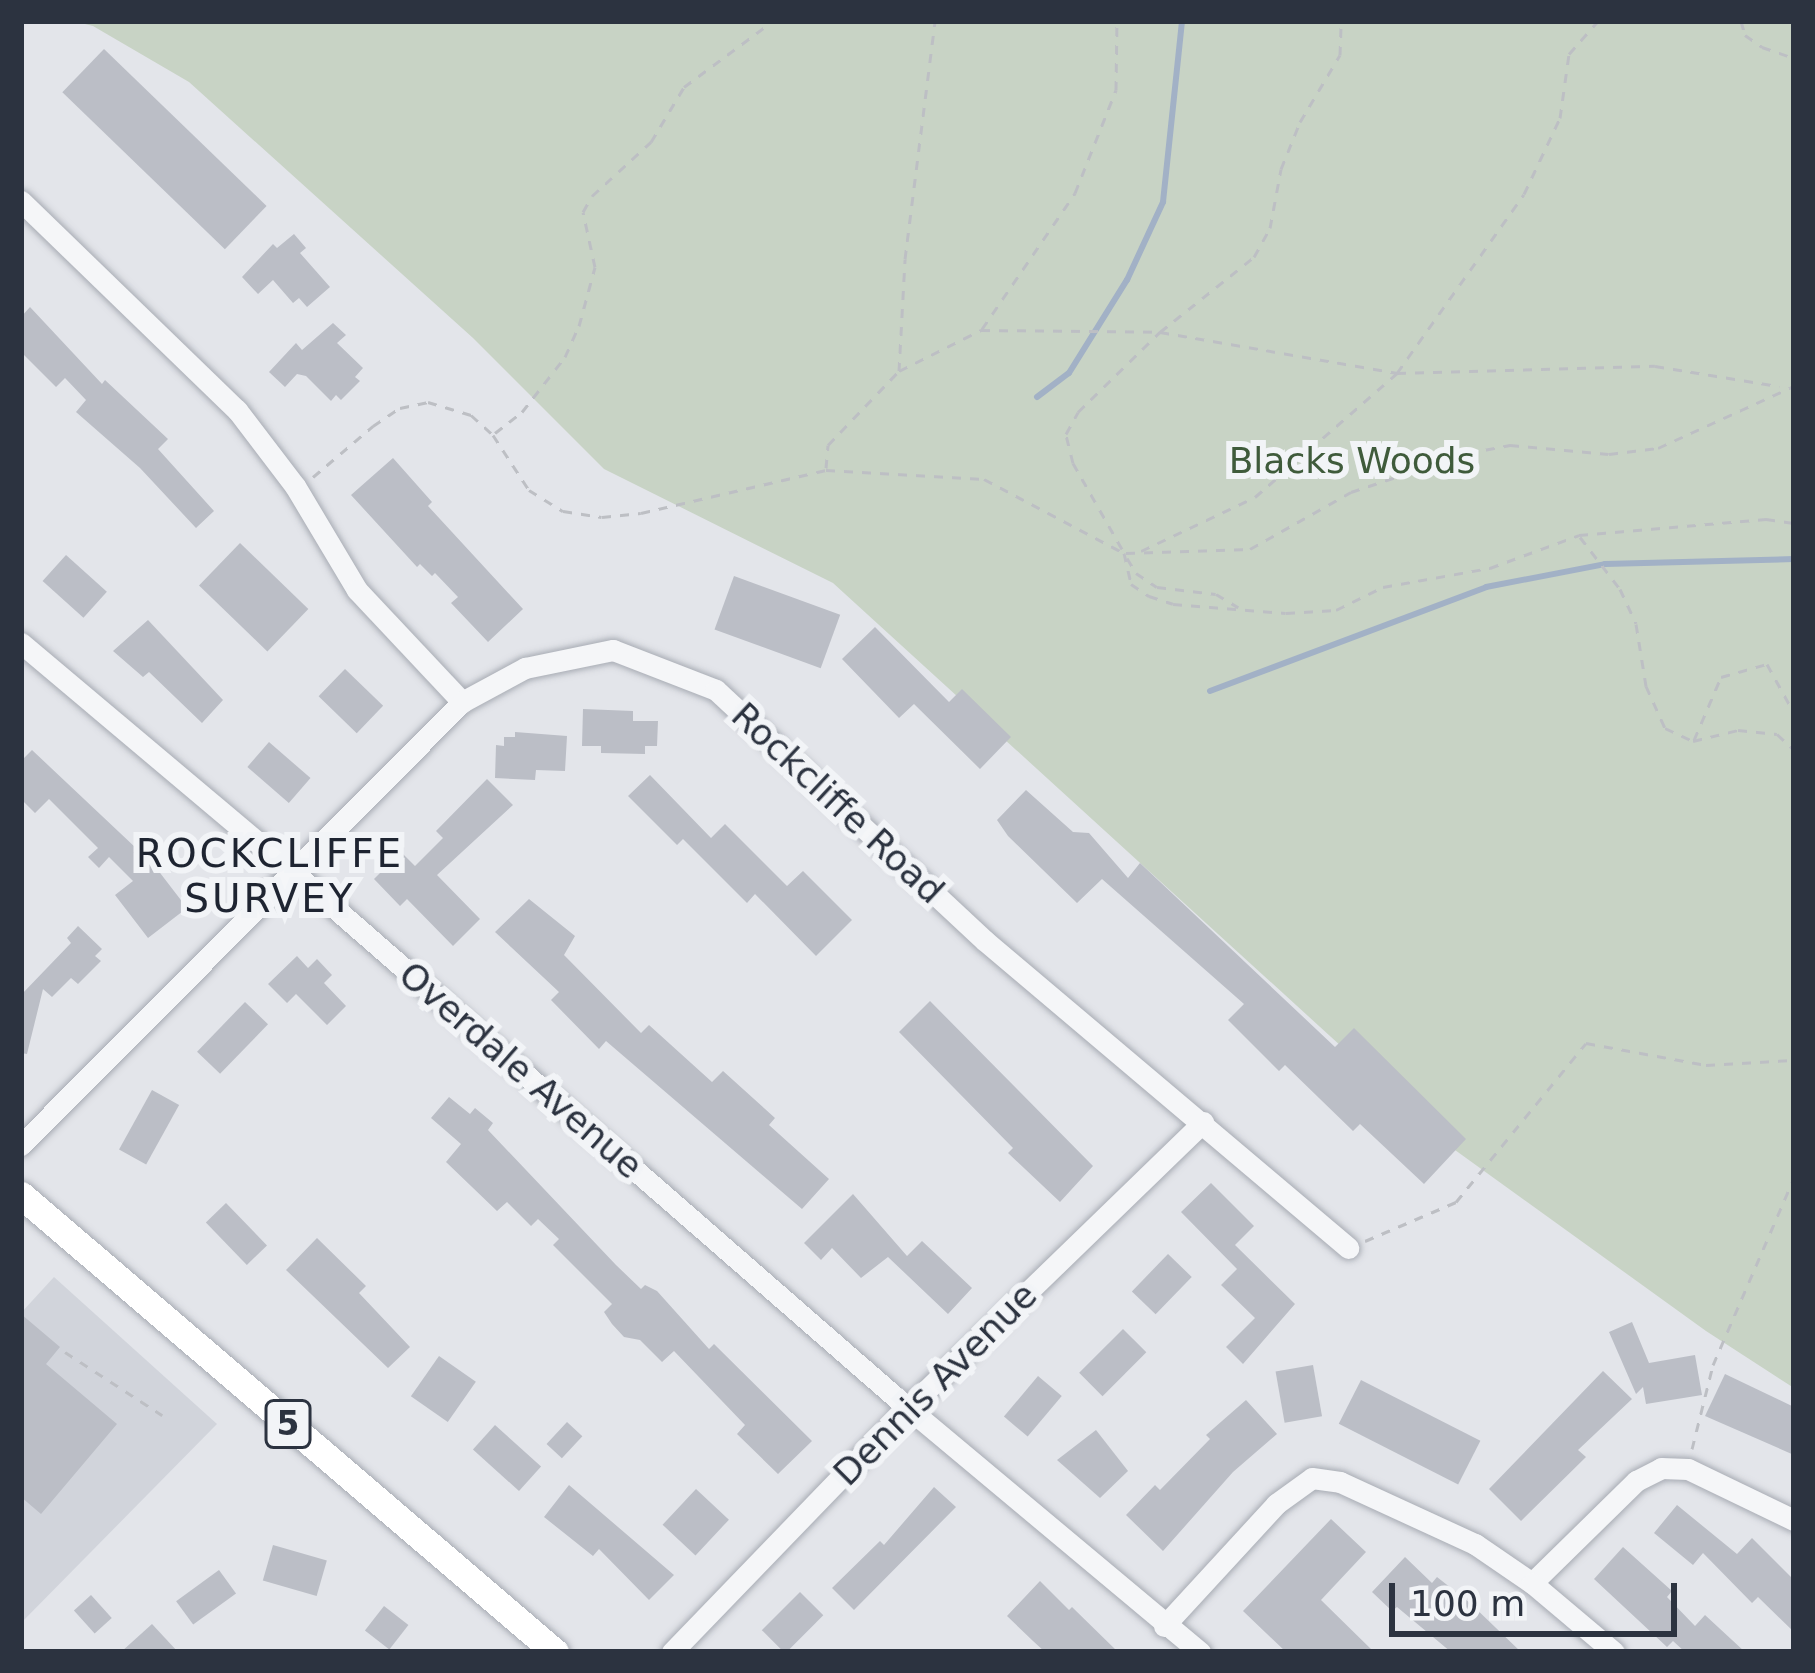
<!DOCTYPE html>
<html>
<head>
<meta charset="utf-8">
<style>
  body { margin:0 }
  #map { position:relative; width:1815px; height:1673px; overflow:hidden; background:#e3e5ea; font-family:"DejaVu Sans",sans-serif }
  div>[style] { position:absolute }
  .built>* { inset:0; background:#d1d4db }
  .green>* { inset:0; background:#c8d3c5 }
  .stream>* { height:6px; margin:-3px; padding:0 3px; transform-origin:3px; border-radius:3px; background:#a2b1c6 }
  .building>* { inset:0; background:#bbbec6; transform-origin:0 0 }
  .path>* { height:3px; margin-top:-1.5px; transform-origin:0; background:repeating-linear-gradient(90deg,#bdbfc4 0 9px,transparent 0 18px) }
  .roads { filter:drop-shadow(0 0 3px #a8acb4) drop-shadow(0 0 3px #a8acb4) }
  .minor>* { height:21px; margin:-10.5px; padding:0 10.5px; transform-origin:10.5px; border-radius:10.5px; background:#f5f6f8 }
  .major>* { height:27px; margin:-13.5px; padding:0 13.5px; transform-origin:13.5px; border-radius:13.5px; background:#fff }
  span { translate:-50% -50%; white-space:nowrap; text-align:center; line-height:1.15; -webkit-text-stroke:12px #f2f4f7; paint-order:stroke }
  .shield-label span { padding:3px 9px; background:#f2f4f7; border:3px solid; border-radius:9px; -webkit-text-stroke-width:0 }
  .shield-label { font-size:33px; color:#2c3340; font-weight:700 }
  .park-label { font-size:36px; color:#3f5b3b }
  .street-label { font-size:36px; color:#2c3340 }
  .neighbourhood-label { font-size:39px; color:#1e2431; letter-spacing:3px }
  .frame { position:absolute; inset:0; border:24px solid #2c3340; pointer-events:none }
  .scale { position:absolute; left:1389px; top:1583px; width:288px; height:54px; box-sizing:border-box; border:6px solid #2c3340; border-top:0; padding-left:15px; font-size:36px; line-height:42px; white-space:nowrap; color:#2c3340; -webkit-text-stroke:9px #f2f4f7; paint-order:stroke }
</style>
</head>
<body>
<div id="map">
  <div class="built">
    <div style="clip-path:polygon(54px 1277px,217px 1424px,21px 1623px,21px 1313px)"></div>
  </div>
  <div class="green">
    <div style="clip-path:polygon(73px 21px,1794px 21px,1794px 1388px,1706px 1331px,1455px 1150px,833px 583px,604px 469px,473px 338px,189px 82px,93px 26px)"></div>
  </div>
  <div class="stream">
    <div style="left:1037px;top:397px;width:40px;rotate:-37deg"></div>
    <div style="left:1069px;top:373px;width:110px;rotate:-58.1deg"></div>
    <div style="left:1127px;top:280px;width:86px;rotate:-65.2deg"></div>
    <div style="left:1163px;top:202px;width:182px;rotate:-84deg"></div>
    <div style="left:1210px;top:691px;width:295px;rotate:-20.6deg"></div>
    <div style="left:1486px;top:587px;width:121px;rotate:-10.9deg"></div>
    <div style="left:1605px;top:564px;width:189px;rotate:-1.5deg"></div>
  </div>
  <div class="building">
    <div style="left:104px;top:49px;width:226px;height:60px;rotate:44deg"></div>
    <div style="clip-path:polygon(294px 234px,306px 248px,300px 253px,330px 287px,307px 307px,299px 298px,293px 303px,273px 280px,258px 294px,242px 277px,273px 244px,277px 248px)"></div>
    <div style="clip-path:polygon(30px 307px,102px 384px,105px 380px,168px 439px,158px 449px,214px 511px,196px 528px,140px 468px,76px 412px,86px 400px,65px 378px,56px 387px,21px 352px,21px 317px)"></div>
    <div style="clip-path:polygon(333px 323px,346px 335px,337px 343px,363px 368px,355px 377px,360px 381px,341px 400px,336px 395px,331px 401px,306px 376px,297px 374px,285px 387px,269px 372px,296px 343px,302px 350px)"></div>
    <div style="clip-path:polygon(393px 458px,432px 502px,428px 506px,523px 609px,488px 642px,451px 603px,458px 597px,435px 573px,432px 576px,420px 564px,417px 567px,351px 495px)"></div>
    <div style="left:240px;top:543px;width:95px;height:59px;rotate:44deg"></div>
    <div style="left:66px;top:555px;width:55px;height:35px;rotate:42deg"></div>
    <div style="left:734px;top:576px;width:113px;height:57px;rotate:20deg"></div>
    <div style="clip-path:polygon(148px 620px,223px 700px,202px 723px,149px 672px,143px 677px,113px 651px)"></div>
    <div style="clip-path:polygon(875px 627px,949px 702px,962px 689px,1011px 737px,980px 769px,914px 704px,899px 718px,842px 659px)"></div>
    <div style="left:345px;top:669px;width:53px;height:38px;rotate:44deg"></div>
    <div style="clip-path:polygon(583px 709px,633px 711px,633px 721px,658px 721px,657px 746px,645px 746px,645px 754px,601px 753px,601px 746px,582px 746px)"></div>
    <div style="clip-path:polygon(515px 732px,567px 736px,565px 771px,536px 770px,535px 780px,495px 778px,496px 745px,504px 746px,504px 737px,515px 737px)"></div>
    <div style="left:269px;top:742px;width:55px;height:33px;rotate:41deg"></div>
    <div style="clip-path:polygon(32px 750px,154px 865px,187px 908px,148px 938px,115px 895px,133px 881px,109px 857px,99px 868px,88px 857px,98px 848px,49px 799px,35px 813px,21px 799px,21px 761px)"></div>
    <div style="clip-path:polygon(650px 775px,711px 838px,725px 824px,787px 886px,803px 871px,852px 920px,816px 956px,755px 894px,747px 903px,683px 839px,677px 845px,628px 796px)"></div>
    <div style="clip-path:polygon(487px 779px,513px 805px,437px 875px,480px 919px,453px 946px,407px 899px,400px 906px,374px 879px,401px 852px,415px 866px,443px 838px,436px 831px)"></div>
    <div style="clip-path:polygon(1026px 790px,1073px 832px,1089px 833px,1128px 878px,1140px 863px,1335px 1047px,1354px 1028px,1466px 1139px,1424px 1184px,1360px 1124px,1353px 1131px,1285px 1065px,1279px 1071px,1228px 1020px,1244px 1004px,1102px 879px,1077px 903px,1008px 836px,997px 820px)"></div>
    <div style="clip-path:polygon(529px 899px,575px 936px,564px 955px,641px 1033px,649px 1025px,712px 1082px,723px 1071px,775px 1118px,769px 1125px,829px 1179px,802px 1209px,606px 1041px,599px 1049px,551px 1000px,559px 992px,495px 932px)"></div>
    <div style="clip-path:polygon(78px 926px,102px 949px,95px 956px,101px 961px,78px 984px,71px 978px,52px 997px,43px 989px,27px 1054px,21px 1053px,21px 995px,71px 943px,67px 938px)"></div>
    <div style="clip-path:polygon(297px 956px,308px 968px,317px 959px,332px 975px,324px 983px,346px 1006px,327px 1025px,296px 994px,287px 1003px,268px 984px)"></div>
    <div style="clip-path:polygon(930px 1001px,1093px 1166px,1060px 1202px,1008px 1153px,1013px 1148px,899px 1032px)"></div>
    <div style="left:245px;top:1002px;width:32px;height:69px;rotate:44deg"></div>
    <div style="left:152px;top:1090px;width:31px;height:68px;rotate:29deg"></div>
    <div style="clip-path:polygon(449px 1097px,470px 1114px,475px 1108px,493px 1123px,488px 1130px,616px 1265px,641px 1289px,645px 1285px,657px 1291px,709px 1349px,714px 1344px,812px 1441px,778px 1474px,737px 1434px,745px 1425px,674px 1351px,662px 1362px,640px 1340px,624px 1337px,612px 1324px,604px 1312px,612px 1304px,553px 1245px,559px 1239px,538px 1219px,531px 1226px,507px 1202px,497px 1211px,446px 1162px,461px 1144px,431px 1118px)"></div>
    <div style="clip-path:polygon(1211px 1183px,1254px 1226px,1235px 1245px,1295px 1304px,1243px 1364px,1226px 1347px,1255px 1318px,1221px 1285px,1237px 1269px,1181px 1212px)"></div>
    <div style="clip-path:polygon(853px 1194px,907px 1256px,922px 1241px,972px 1288px,948px 1314px,888px 1257px,861px 1278px,832px 1248px,821px 1260px,804px 1243px)"></div>
    <div style="left:226px;top:1203px;width:59px;height:28px;rotate:46deg"></div>
    <div style="clip-path:polygon(317px 1238px,366px 1286px,359px 1293px,410px 1347px,388px 1368px,286px 1270px)"></div>
    <div style="left:1168px;top:1254px;width:33px;height:52px;rotate:44deg"></div>
    <div style="clip-path:polygon(21px 1314px,60px 1347px,46px 1364px,117px 1424px,41px 1514px,21px 1497px)"></div>
    <div style="clip-path:polygon(1632px 1322px,1649px 1363px,1695px 1355px,1702px 1395px,1646px 1404px,1643px 1387px,1636px 1394px,1609px 1332px)"></div>
    <div style="left:1123px;top:1329px;width:33px;height:62px;rotate:45deg"></div>
    <div style="left:439px;top:1356px;width:45px;height:49px;rotate:35deg"></div>
    <div style="left:1313px;top:1365px;width:52px;height:38px;rotate:80deg"></div>
    <div style="clip-path:polygon(1603px 1371px,1632px 1399px,1578px 1450px,1586px 1457px,1521px 1521px,1489px 1489px)"></div>
    <div style="clip-path:polygon(1725px 1374px,1794px 1407px,1794px 1455px,1705px 1416px)"></div>
    <div style="left:1038px;top:1376px;width:31px;height:53px;rotate:40deg"></div>
    <div style="left:1361px;top:1380px;width:134px;height:49px;rotate:27deg"></div>
    <div style="clip-path:polygon(1246px 1400px,1277px 1434px,1233px 1472px,1163px 1551px,1126px 1515px,1155px 1485px,1160px 1490px,1210px 1439px,1206px 1435px)"></div>
    <div style="left:567px;top:1422px;width:21px;height:30px;rotate:43deg"></div>
    <div style="left:495px;top:1425px;width:62px;height:33px;rotate:42deg"></div>
    <div style="clip-path:polygon(1096px 1430px,1128px 1471px,1100px 1498px,1057px 1460px)"></div>
    <div style="clip-path:polygon(569px 1485px,674px 1575px,649px 1600px,599px 1549px,593px 1556px,544px 1517px)"></div>
    <div style="clip-path:polygon(934px 1487px,956px 1507px,854px 1610px,832px 1588px,880px 1541px,884px 1545px)"></div>
    <div style="left:696px;top:1489px;width:45px;height:49px;rotate:43deg"></div>
    <div style="clip-path:polygon(1677px 1505px,1737px 1554px,1752px 1538px,1794px 1580px,1794px 1632px,1758px 1597px,1752px 1603px,1703px 1553px,1693px 1565px,1654px 1533px)"></div>
    <div style="clip-path:polygon(1331px 1519px,1366px 1552px,1321px 1600px,1374px 1652px,1286px 1652px,1243px 1611px)"></div>
    <div style="left:273px;top:1545px;width:56px;height:37px;rotate:16deg"></div>
    <div style="clip-path:polygon(1623px 1547px,1672px 1591px,1667px 1597px,1695px 1626px,1705px 1615px,1745px 1652px,1685px 1652px,1673px 1641px,1667px 1647px,1594px 1579px)"></div>
    <div style="clip-path:polygon(1405px 1557px,1432px 1583px,1437px 1577px,1470px 1603px,1521px 1652px,1451px 1652px,1397px 1607px,1392px 1611px,1372px 1592px)"></div>
    <div style="left:219px;top:1570px;width:29px;height:53px;rotate:54deg"></div>
    <div style="clip-path:polygon(1040px 1581px,1069px 1610px,1072px 1607px,1118px 1652px,1045px 1652px,1033px 1641px,1007px 1616px)"></div>
    <div style="left:800px;top:1592px;width:33px;height:54px;rotate:45deg"></div>
    <div style="left:91px;top:1595px;width:31px;height:23px;rotate:48deg"></div>
    <div style="left:384px;top:1606px;width:31px;height:31px;rotate:38deg"></div>
    <div style="clip-path:polygon(152px 1624px,178px 1652px,121px 1652px)"></div>
  </div>
  <div class="path">
    <div style="left:1741px;top:21px;width:15px;rotate:74deg"></div>
    <div style="left:1745px;top:35px;width:21px;rotate:35deg"></div>
    <div style="left:1762px;top:47px;width:34px;rotate:19deg"></div>
    <div style="left:982px;top:329px;width:165px;rotate:-55.6deg"></div>
    <div style="left:1075px;top:193px;width:111px;rotate:-68.3deg"></div>
    <div style="left:1116px;top:90px;width:69px;rotate:-89.2deg"></div>
    <div style="left:899px;top:371px;width:92px;rotate:-26.6deg"></div>
    <div style="left:981px;top:330px;width:179px;rotate:0.6deg"></div>
    <div style="left:1160px;top:332px;width:241px;rotate:9.8deg"></div>
    <div style="left:1397px;top:373px;width:219px;rotate:-54.6deg"></div>
    <div style="left:1524px;top:194px;width:84px;rotate:-64.7deg"></div>
    <div style="left:1560px;top:118px;width:65px;rotate:-82deg"></div>
    <div style="left:1569px;top:54px;width:44px;rotate:-48.7deg"></div>
    <div style="left:495px;top:433px;width:34px;rotate:-38deg"></div>
    <div style="left:522px;top:412px;width:70px;rotate:-52deg"></div>
    <div style="left:565px;top:357px;width:34px;rotate:-66deg"></div>
    <div style="left:579px;top:326px;width:61px;rotate:-74.8deg"></div>
    <div style="left:595px;top:267px;width:56px;rotate:-102.3deg"></div>
    <div style="left:583px;top:212px;width:18px;rotate:-61deg"></div>
    <div style="left:592px;top:196px;width:80px;rotate:-42.5deg"></div>
    <div style="left:651px;top:142px;width:64px;rotate:-59deg"></div>
    <div style="left:684px;top:87px;width:111px;rotate:-36.6deg"></div>
    <div style="left:826px;top:468px;width:23px;rotate:-85deg"></div>
    <div style="left:828px;top:445px;width:103px;rotate:-46.2deg"></div>
    <div style="left:899px;top:371px;width:112px;rotate:-86.9deg"></div>
    <div style="left:905px;top:259px;width:240px;rotate:-82.8deg"></div>
    <div style="left:313px;top:477px;width:79px;rotate:-40.4deg"></div>
    <div style="left:373px;top:426px;width:32px;rotate:-34deg"></div>
    <div style="left:400px;top:408px;width:29px;rotate:-12deg"></div>
    <div style="left:428px;top:402px;width:45px;rotate:16.8deg"></div>
    <div style="left:471px;top:415px;width:30px;rotate:42deg"></div>
    <div style="left:493px;top:435px;width:66px;rotate:56.8deg"></div>
    <div style="left:529px;top:490px;width:40px;rotate:32deg"></div>
    <div style="left:563px;top:511px;width:39px;rotate:9deg"></div>
    <div style="left:602px;top:517px;width:39px;rotate:-6deg"></div>
    <div style="left:641px;top:513px;width:190px;rotate:-13.1deg"></div>
    <div style="left:826px;top:470px;width:158px;rotate:3.3deg"></div>
    <div style="left:984px;top:479px;width:158px;rotate:27.9deg"></div>
    <div style="left:1124px;top:553px;width:32px;rotate:77deg"></div>
    <div style="left:1131px;top:584px;width:22px;rotate:34deg"></div>
    <div style="left:1149px;top:596px;width:25px;rotate:18deg"></div>
    <div style="left:1173px;top:604px;width:113px;rotate:4.6deg"></div>
    <div style="left:1286px;top:613px;width:50px;rotate:-3.4deg"></div>
    <div style="left:1336px;top:610px;width:52px;rotate:-26.1deg"></div>
    <div style="left:1383px;top:587px;width:109px;rotate:-10.1deg"></div>
    <div style="left:1490px;top:568px;width:95px;rotate:-20.3deg"></div>
    <div style="left:1579px;top:535px;width:188px;rotate:-4.9deg"></div>
    <div style="left:1766px;top:519px;width:28px;rotate:8deg"></div>
    <div style="left:1580px;top:537px;width:66px;rotate:52.4deg"></div>
    <div style="left:1620px;top:589px;width:38px;rotate:65deg"></div>
    <div style="left:1636px;top:624px;width:63px;rotate:80.8deg"></div>
    <div style="left:1646px;top:686px;width:46px;rotate:65.7deg"></div>
    <div style="left:1665px;top:728px;width:31px;rotate:25deg"></div>
    <div style="left:1693px;top:741px;width:46px;rotate:-13.7deg"></div>
    <div style="left:1738px;top:730px;width:39px;rotate:6deg"></div>
    <div style="left:1777px;top:734px;width:23px;rotate:43deg"></div>
    <div style="left:1122px;top:549px;width:99px;rotate:-119.7deg"></div>
    <div style="left:1073px;top:463px;width:30px;rotate:-104deg"></div>
    <div style="left:1066px;top:434px;width:25px;rotate:-61deg"></div>
    <div style="left:1078px;top:412px;width:115px;rotate:-44.3deg"></div>
    <div style="left:1160px;top:332px;width:120px;rotate:-38.6deg"></div>
    <div style="left:1254px;top:257px;width:33px;rotate:-61deg"></div>
    <div style="left:1270px;top:228px;width:60px;rotate:-79.4deg"></div>
    <div style="left:1281px;top:169px;width:51px;rotate:-68deg"></div>
    <div style="left:1300px;top:122px;width:78px;rotate:-59.2deg"></div>
    <div style="left:1340px;top:55px;width:34px;rotate:-88deg"></div>
    <div style="left:1141px;top:551px;width:126px;rotate:-25.3deg"></div>
    <div style="left:1255px;top:497px;width:189px;rotate:-41.1deg"></div>
    <div style="left:1397px;top:373px;width:258px;rotate:-1.6deg"></div>
    <div style="left:1655px;top:366px;width:126px;rotate:9.2deg"></div>
    <div style="left:1126px;top:553px;width:124px;rotate:-1.8deg"></div>
    <div style="left:1250px;top:549px;width:116px;rotate:-29.4deg"></div>
    <div style="left:1351px;top:492px;width:123px;rotate:-18.4deg"></div>
    <div style="left:1468px;top:453px;width:43px;rotate:-10.8deg"></div>
    <div style="left:1510px;top:445px;width:99px;rotate:5.2deg"></div>
    <div style="left:1609px;top:454px;width:49px;rotate:-7deg"></div>
    <div style="left:1658px;top:448px;width:149px;rotate:-24.5deg"></div>
    <div style="left:1127px;top:558px;width:17px;rotate:59deg"></div>
    <div style="left:1136px;top:573px;width:25px;rotate:34deg"></div>
    <div style="left:1157px;top:587px;width:59px;rotate:6.8deg"></div>
    <div style="left:1216px;top:594px;width:26px;rotate:31deg"></div>
    <div style="left:1694px;top:740px;width:69px;rotate:-66.8deg"></div>
    <div style="left:1721px;top:677px;width:48px;rotate:-15.8deg"></div>
    <div style="left:1767px;top:664px;width:56px;rotate:61.1deg"></div>
    <div style="left:1365px;top:1241px;width:99px;rotate:-23.2deg"></div>
    <div style="left:1456px;top:1202px;width:205px;rotate:-50.7deg"></div>
    <div style="left:1586px;top:1043px;width:122px;rotate:10.4deg"></div>
    <div style="left:1706px;top:1065px;width:88px;rotate:-3.3deg"></div>
    <div style="left:65px;top:1352px;width:116px;rotate:33deg"></div>
    <div style="left:1692px;top:1449px;width:87px;rotate:-76deg"></div>
    <div style="left:1713px;top:1365px;width:204px;rotate:-66.6deg"></div>
  </div>
  <div class="roads">
    <div class="minor">
      <div style="left:21px;top:201px;width:301px;rotate:44.1deg"></div>
      <div style="left:237px;top:410px;width:96px;rotate:52.7deg"></div>
      <div style="left:295px;top:486px;width:121px;rotate:59.2deg"></div>
      <div style="left:357px;top:590px;width:154px;rotate:46.8deg"></div>
      <div style="left:21px;top:643px;width:353px;rotate:40.1deg"></div>
      <div style="left:291px;top:870px;width:819px;rotate:41.09deg"></div>
      <div style="left:908px;top:1408px;width:381px;rotate:39.9deg"></div>
      <div style="left:21px;top:1145px;width:625px;rotate:-45.13deg"></div>
      <div style="left:462px;top:702px;width:72px;rotate:-28.4deg"></div>
      <div style="left:525px;top:668px;width:90px;rotate:-11.6deg"></div>
      <div style="left:613px;top:650px;width:110px;rotate:21.2deg"></div>
      <div style="left:716px;top:690px;width:367px;rotate:43deg"></div>
      <div style="left:984px;top:940px;width:477px;rotate:40.2deg"></div>
      <div style="left:1532px;top:1583px;width:146px;rotate:-44.4deg"></div>
      <div style="left:1636px;top:1481px;width:28px;rotate:-27deg"></div>
      <div style="left:1661px;top:1468px;width:27px;rotate:2deg"></div>
      <div style="left:1688px;top:1469px;width:118px;rotate:25.7deg"></div>
      <div style="left:1164px;top:1626px;width:166px;rotate:-47.4deg"></div>
      <div style="left:1276px;top:1504px;width:44px;rotate:-35.8deg"></div>
      <div style="left:1312px;top:1478px;width:28px;rotate:8deg"></div>
      <div style="left:1340px;top:1482px;width:149px;rotate:24.7deg"></div>
      <div style="left:1475px;top:1544px;width:69px;rotate:34.4deg"></div>
      <div style="left:1532px;top:1583px;width:107px;rotate:40.1deg"></div>
      <div style="left:672px;top:1652px;width:339px;rotate:-46deg"></div>
      <div style="left:908px;top:1408px;width:411px;rotate:-44.1deg"></div>
    </div>
    <div class="major">
      <div style="left:21px;top:1195px;width:703px;rotate:40.56deg"></div>
    </div>
  </div>
  <div class="shield-label">
    <span style="left:288px;top:1424px">5</span>
  </div>
  <div class="park-label">
    <span style="left:1352px;top:461px">Blacks Woods</span>
  </div>
  <div class="street-label">
    <span style="left:838px;top:803px;rotate:43deg">Rockcliffe Road</span>
    <span style="left:521px;top:1070px;rotate:41deg">Overdale Avenue</span>
    <span style="left:935px;top:1384px;rotate:-45deg">Dennis Avenue</span>
  </div>
  <div class="neighbourhood-label">
    <span style="left:270px;top:877px">ROCKCLIFFE<br>SURVEY</span>
  </div>
  <div class="frame"></div>
  <div class="scale">100 m</div>
</div>
</body>
</html>
